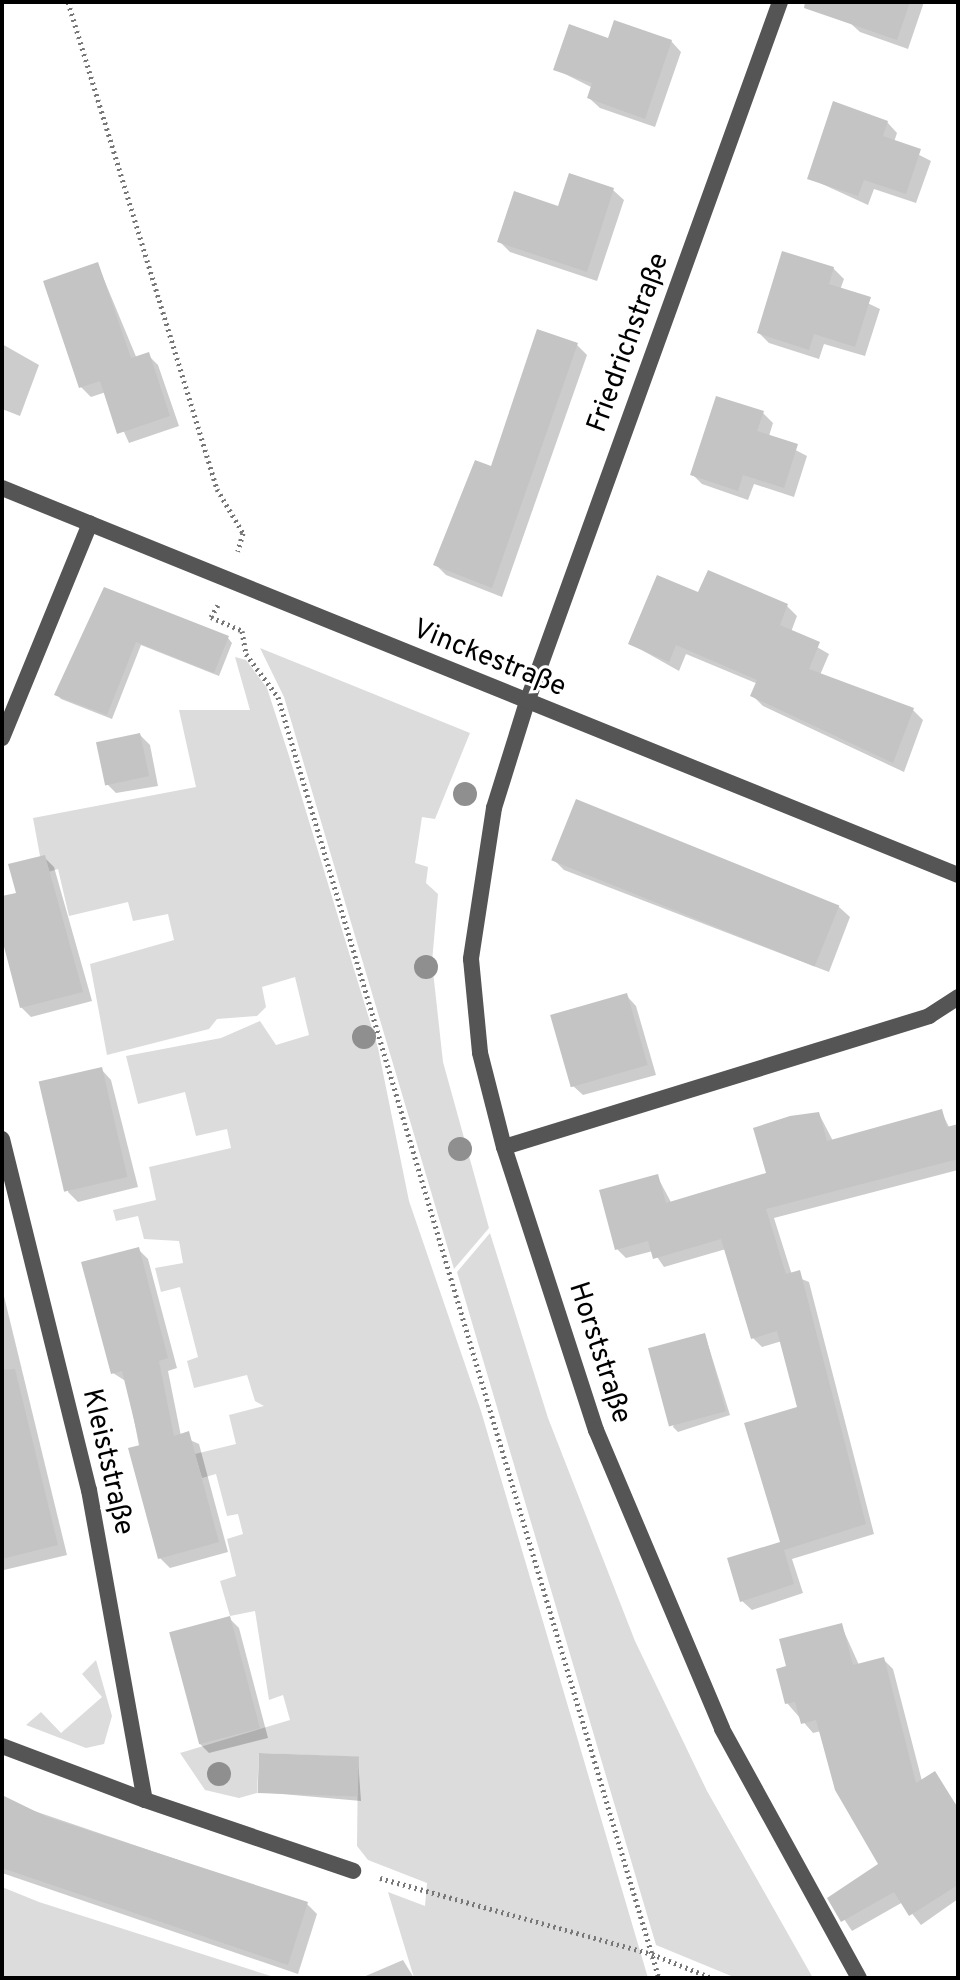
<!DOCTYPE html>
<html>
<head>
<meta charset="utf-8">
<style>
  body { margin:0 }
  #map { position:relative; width:960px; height:1980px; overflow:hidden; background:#fff; font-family:Overpass,sans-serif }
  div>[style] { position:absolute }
  .green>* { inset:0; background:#dcdcdc }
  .shadow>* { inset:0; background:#0003 }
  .building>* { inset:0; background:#c4c4c4; transform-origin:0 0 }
  .path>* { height:5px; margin-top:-2.5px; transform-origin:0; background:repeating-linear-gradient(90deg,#777 0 2px,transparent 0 6px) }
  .service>* { height:16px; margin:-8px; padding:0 8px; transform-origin:8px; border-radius:8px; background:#555 }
  .minor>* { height:16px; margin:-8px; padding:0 8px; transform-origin:8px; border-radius:8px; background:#555 }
  .trees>* { width:24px; height:24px; margin:-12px; border-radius:50%; background:#8f8f8f }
  span { translate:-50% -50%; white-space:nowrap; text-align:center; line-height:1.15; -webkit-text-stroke:6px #fff; paint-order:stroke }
  .street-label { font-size:28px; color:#000 }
  .frame { position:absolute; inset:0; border:4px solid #000; pointer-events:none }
</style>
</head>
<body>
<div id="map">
  <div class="green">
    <div style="clip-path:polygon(260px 648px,470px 733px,435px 819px,422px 817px,415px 863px,428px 867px,426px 883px,438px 894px,432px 962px,443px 1062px,489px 1228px,454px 1269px,284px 697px)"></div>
    <div style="clip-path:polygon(235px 657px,246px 660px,267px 688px,291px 762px,378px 1048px,409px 1201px,481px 1411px,648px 1978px,414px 1978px,388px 1892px,425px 1906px,427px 1883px,368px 1860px,357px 1846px,358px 1757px,259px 1753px,257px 1793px,239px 1798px,205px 1790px,180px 1753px,290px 1720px,283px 1695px,269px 1700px,255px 1611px,230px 1616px,220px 1581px,236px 1576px,227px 1539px,243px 1534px,238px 1514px,227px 1516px,216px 1474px,202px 1478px,195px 1454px,236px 1444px,229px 1415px,264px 1406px,255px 1401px,247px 1375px,194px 1388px,187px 1361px,198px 1357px,180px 1287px,161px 1292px,155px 1268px,183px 1263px,179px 1241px,144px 1239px,138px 1216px,116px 1221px,113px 1210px,156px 1200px,149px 1167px,231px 1148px,227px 1129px,196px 1136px,185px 1092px,138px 1104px,126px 1056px,221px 1038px,260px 1021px,276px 1045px,309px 1035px,295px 977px,262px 987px,266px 1007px,257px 1016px,217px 1019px,209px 1029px,107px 1055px,90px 964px,174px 940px,168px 914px,133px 921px,128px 902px,69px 916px,58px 869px,48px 872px,40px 856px,33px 818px,196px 787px,179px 710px,250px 710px)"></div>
    <div style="clip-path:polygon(490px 1233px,548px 1418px,635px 1641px,707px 1791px,813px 1978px,736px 1978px,656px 1945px,457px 1272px)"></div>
    <div style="clip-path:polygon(96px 1660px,112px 1716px,104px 1744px,86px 1748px,26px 1725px,41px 1712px,61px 1733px,102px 1697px,82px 1674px)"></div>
    <div style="clip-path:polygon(2px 1887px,39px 1902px,277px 1978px,2px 1978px)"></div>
  </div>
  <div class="shadow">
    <div style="clip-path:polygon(856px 2px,924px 2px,908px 49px,860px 32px,849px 22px)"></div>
    <div style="clip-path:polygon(609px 40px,671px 41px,681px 52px,655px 127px,600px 108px,589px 98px,593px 88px,555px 69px)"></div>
    <div style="clip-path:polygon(887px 122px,897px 133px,894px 142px,931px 161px,916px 203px,874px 189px,868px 205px,809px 178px)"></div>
    <div style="clip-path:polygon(613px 190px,624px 200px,597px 281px,510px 252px,500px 242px,560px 208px)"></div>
    <div style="clip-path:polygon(98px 265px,137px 359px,148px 355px,158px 365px,179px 426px,129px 443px,106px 392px,91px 397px,81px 387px)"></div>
    <div style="clip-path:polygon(833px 268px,844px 279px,840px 290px,880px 309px,865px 356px,824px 344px,819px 359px,769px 343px,759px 333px)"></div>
    <div style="clip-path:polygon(2px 344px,39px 365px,20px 416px,2px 409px)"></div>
    <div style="clip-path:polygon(577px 345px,587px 355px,502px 597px,446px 575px,435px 564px)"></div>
    <div style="clip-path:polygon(763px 413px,773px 423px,769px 436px,807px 456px,794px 497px,754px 484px,748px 500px,702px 484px,692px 474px)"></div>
    <div style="clip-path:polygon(105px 590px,228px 638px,232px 643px,219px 676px,141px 645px,112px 719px,61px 699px,57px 695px)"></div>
    <div style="clip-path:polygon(699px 595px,787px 606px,797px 616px,791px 632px,829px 654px,820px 675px,913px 710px,923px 720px,904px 772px,763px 706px,753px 696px,758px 684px,686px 654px,679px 671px,631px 644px)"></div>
    <div style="clip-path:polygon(140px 735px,150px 745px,158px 786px,116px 793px,106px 783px)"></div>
    <div style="clip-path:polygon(577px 802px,839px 907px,850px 917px,829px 972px,564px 870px,554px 860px)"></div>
    <div style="clip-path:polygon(44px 857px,54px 867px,92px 1001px,31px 1017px,21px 1007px,2px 931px,2px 898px,18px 894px)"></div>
    <div style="clip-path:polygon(626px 995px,636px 1006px,656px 1075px,583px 1095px,572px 1085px)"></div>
    <div style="clip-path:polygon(101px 1069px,111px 1080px,138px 1187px,78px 1202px,68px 1192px)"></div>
    <div style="clip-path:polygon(941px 1111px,958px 1145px,958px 1170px,774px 1218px,792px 1275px,809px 1282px,874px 1534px,792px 1559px,803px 1593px,752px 1610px,742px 1601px,783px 1543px,800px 1408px,782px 1341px,762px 1347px,752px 1337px,726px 1249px,664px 1267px,653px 1251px,626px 1258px,617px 1249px,657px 1176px,672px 1204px,769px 1175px,819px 1114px,833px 1141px)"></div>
    <div style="clip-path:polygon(138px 1249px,148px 1259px,177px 1368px,168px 1371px,181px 1436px,199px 1444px,228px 1552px,170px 1568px,160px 1558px,127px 1382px,113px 1373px)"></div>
    <div style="clip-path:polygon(2px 1288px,67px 1555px,4px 1570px,2px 1568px)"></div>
    <div style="clip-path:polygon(705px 1335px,730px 1415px,678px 1432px,673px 1427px)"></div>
    <div style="clip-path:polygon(229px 1618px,239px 1628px,268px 1738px,209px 1753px,199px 1743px)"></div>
    <div style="clip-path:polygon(841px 1625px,859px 1665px,883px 1659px,893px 1669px,922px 1781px,935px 1774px,958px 1808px,958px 1899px,921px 1925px,903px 1902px,852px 1931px,830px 1898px,880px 1865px,821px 1731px,813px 1733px,787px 1703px,788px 1667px)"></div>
    <div style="clip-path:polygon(358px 1759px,361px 1801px,259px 1792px)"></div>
    <div style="clip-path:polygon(2px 1800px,307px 1904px,317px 1914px,298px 1974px,2px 1873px)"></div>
    <div style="clip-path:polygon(403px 1960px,414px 1978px,361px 1978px)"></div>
  </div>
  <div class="building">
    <div style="clip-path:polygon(805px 2px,910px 2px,897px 40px,804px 8px)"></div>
    <div style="clip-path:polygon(614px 20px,672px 40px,645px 119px,587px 98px,592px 83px,553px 70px,569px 24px,608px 38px)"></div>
    <div style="clip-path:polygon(833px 101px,888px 121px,883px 136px,921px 149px,906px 194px,864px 180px,858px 196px,807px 179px)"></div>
    <div style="clip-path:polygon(569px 173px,614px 188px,587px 272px,497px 242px,514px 191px,558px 206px)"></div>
    <div style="clip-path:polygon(782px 251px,834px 267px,829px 284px,871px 297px,855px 347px,814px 334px,809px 350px,757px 333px)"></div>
    <div style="clip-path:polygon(98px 262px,131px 358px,149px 352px,170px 416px,117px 434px,100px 381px,79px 388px,43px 281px)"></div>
    <div style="clip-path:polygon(537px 329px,578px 343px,492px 588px,433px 565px,475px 460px,491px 466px)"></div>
    <div style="clip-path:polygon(716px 396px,764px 411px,757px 431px,798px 444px,784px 488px,743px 475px,738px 491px,690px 475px)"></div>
    <div style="clip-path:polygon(708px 570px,788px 604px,780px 625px,820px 642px,809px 669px,914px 708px,893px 763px,750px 696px,757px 680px,676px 645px,669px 662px,628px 644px,657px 575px,698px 592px)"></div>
    <div style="clip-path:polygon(104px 587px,229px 636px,214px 673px,136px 642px,107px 715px,54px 695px)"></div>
    <div style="left:140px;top:733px;width:44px;height:45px;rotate:78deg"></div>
    <div style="left:576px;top:799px;width:284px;height:66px;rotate:22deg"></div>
    <div style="clip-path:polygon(45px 855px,83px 992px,20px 1008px,2px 939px,2px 896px,16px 893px,8px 864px)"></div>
    <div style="left:627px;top:993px;width:75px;height:80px;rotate:74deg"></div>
    <div style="left:102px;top:1067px;width:113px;height:65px;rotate:77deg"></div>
    <div style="clip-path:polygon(942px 1109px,947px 1127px,958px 1124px,958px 1159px,766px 1209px,786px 1274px,800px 1270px,866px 1524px,784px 1550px,794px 1584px,740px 1602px,727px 1558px,780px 1542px,744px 1423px,797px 1407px,777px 1331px,751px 1339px,721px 1239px,653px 1259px,648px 1241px,615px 1250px,599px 1190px,658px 1174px,666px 1203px,766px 1173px,753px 1128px,790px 1116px,819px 1112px,827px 1141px)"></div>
    <div style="clip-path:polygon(139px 1247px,168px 1358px,159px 1361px,174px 1436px,189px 1431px,219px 1542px,158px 1559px,128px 1448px,140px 1445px,122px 1371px,111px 1374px,81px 1262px)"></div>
    <div style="left:705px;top:1333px;width:81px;height:59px;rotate:75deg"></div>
    <div style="clip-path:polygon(15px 1369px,58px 1545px,2px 1559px,2px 1370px)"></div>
    <div style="left:230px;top:1616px;width:116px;height:63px;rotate:75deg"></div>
    <div style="clip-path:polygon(842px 1623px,853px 1665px,884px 1657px,916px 1783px,935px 1771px,958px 1808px,958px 1885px,909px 1916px,894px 1892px,841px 1922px,827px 1898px,878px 1864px,835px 1790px,816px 1720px,801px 1724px,795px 1702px,785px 1704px,776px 1669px,786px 1666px,779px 1639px)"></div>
    <div style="left:259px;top:1753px;width:100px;height:40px;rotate:2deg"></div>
    <div style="clip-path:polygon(2px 1795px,47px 1817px,308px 1902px,288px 1965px,2px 1868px)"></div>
  </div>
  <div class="path">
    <div style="left:68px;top:2px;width:509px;rotate:72.99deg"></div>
    <div style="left:217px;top:489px;width:51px;rotate:59.4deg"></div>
    <div style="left:243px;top:533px;width:19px;rotate:106deg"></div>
    <div style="left:218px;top:605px;width:14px;rotate:120deg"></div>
    <div style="left:211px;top:617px;width:34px;rotate:24deg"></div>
    <div style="left:242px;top:631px;width:23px;rotate:80deg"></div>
    <div style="left:246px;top:654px;width:54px;rotate:53.3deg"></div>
    <div style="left:278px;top:697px;width:1336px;rotate:73.44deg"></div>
    <div style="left:380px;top:1878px;width:282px;rotate:15.6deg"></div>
    <div style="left:652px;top:1954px;width:65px;rotate:21.8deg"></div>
  </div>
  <div class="service">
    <div style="left:504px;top:1147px;width:445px;rotate:-17.1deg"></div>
    <div style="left:929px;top:1016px;width:35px;rotate:-33deg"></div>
    <div style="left:145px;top:1800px;width:220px;rotate:18.8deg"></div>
  </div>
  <div class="minor">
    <div style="left:780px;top:2px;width:744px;rotate:109.87deg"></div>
    <div style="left:527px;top:702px;width:111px;rotate:107.3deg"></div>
    <div style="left:494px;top:808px;width:153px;rotate:98.7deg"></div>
    <div style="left:471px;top:959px;width:94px;rotate:84.5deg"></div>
    <div style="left:480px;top:1053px;width:97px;rotate:75.7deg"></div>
    <div style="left:504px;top:1147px;width:298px;rotate:72deg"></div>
    <div style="left:596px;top:1430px;width:324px;rotate:67.1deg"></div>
    <div style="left:722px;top:1729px;width:284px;rotate:61.2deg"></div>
    <div style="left:2px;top:488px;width:1031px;rotate:22.04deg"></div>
    <div style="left:2px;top:738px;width:232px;rotate:-67.7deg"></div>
    <div style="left:2px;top:1139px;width:362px;rotate:76.1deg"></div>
    <div style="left:89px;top:1490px;width:315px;rotate:79.8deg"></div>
    <div style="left:145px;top:1800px;width:153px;rotate:-159.3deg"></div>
  </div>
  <div class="trees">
    <div style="left:465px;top:794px"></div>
    <div style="left:426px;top:967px"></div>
    <div style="left:364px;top:1037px"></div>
    <div style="left:460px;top:1149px"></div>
    <div style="left:219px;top:1774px"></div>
  </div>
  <div class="street-label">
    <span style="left:629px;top:343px;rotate:-70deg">Friedrichstraße</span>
    <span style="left:489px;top:659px;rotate:22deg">Vinckestraße</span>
    <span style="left:599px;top:1353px;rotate:72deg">Horststraße</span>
    <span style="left:107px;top:1462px;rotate:77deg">Kleiststraße</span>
  </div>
  <div class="frame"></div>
</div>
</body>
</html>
